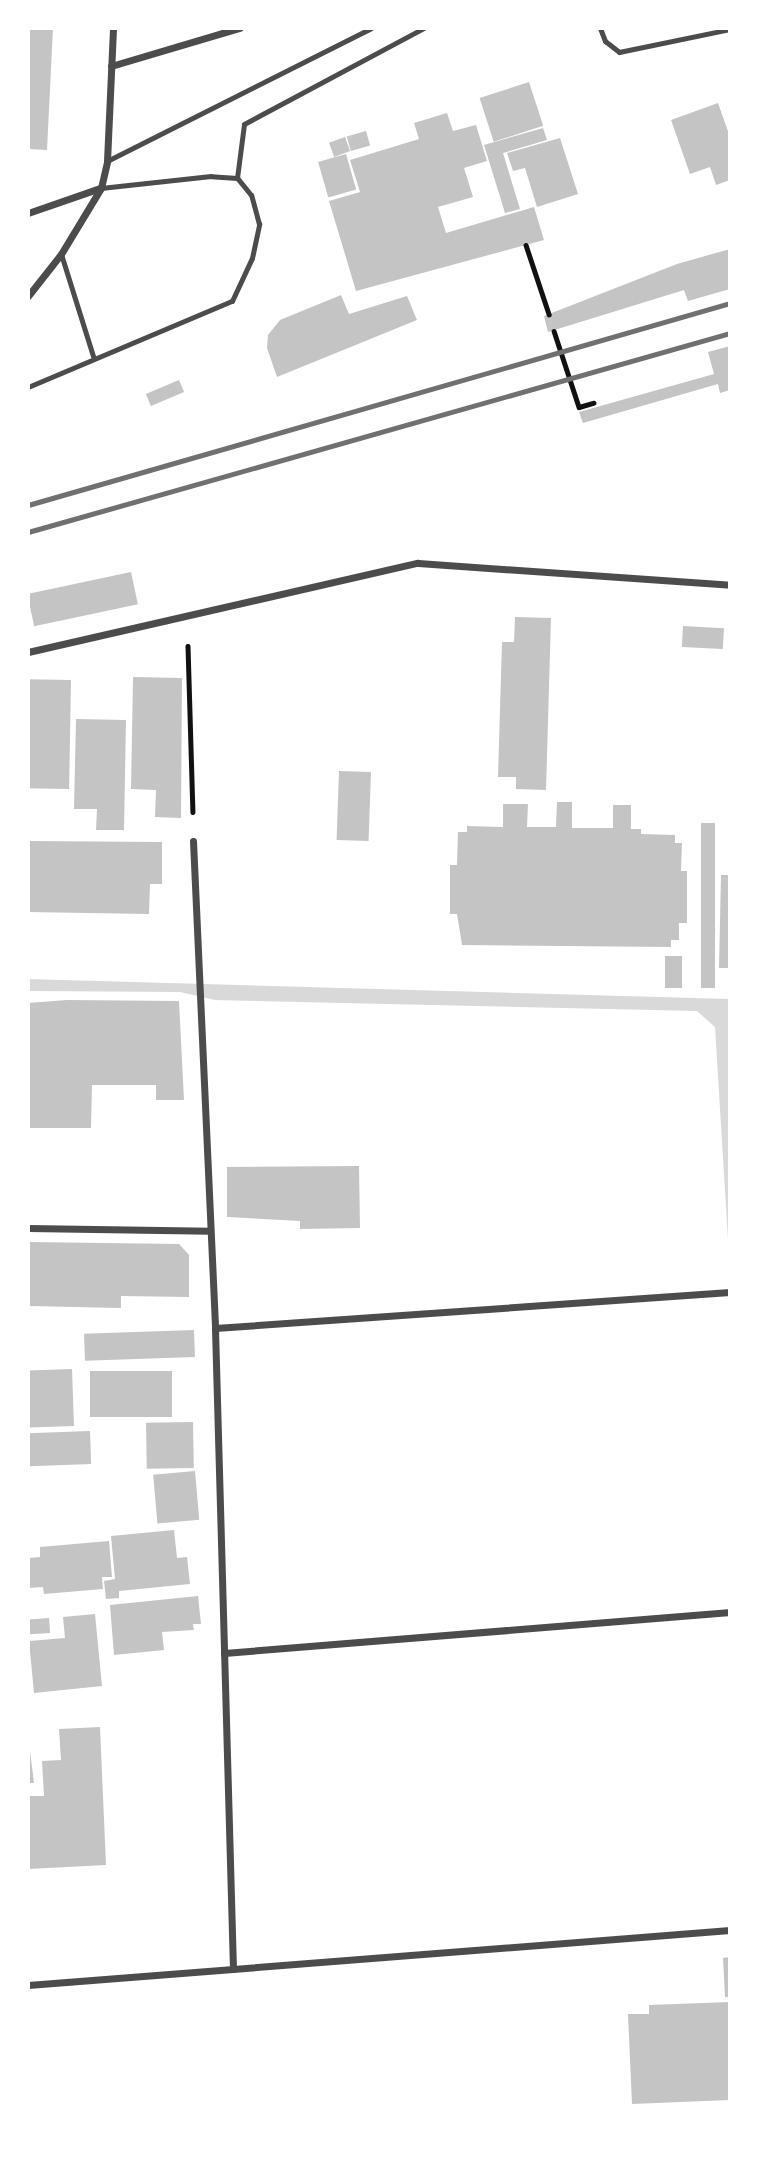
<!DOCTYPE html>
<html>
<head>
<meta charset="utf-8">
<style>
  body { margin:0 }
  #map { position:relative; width:758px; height:2166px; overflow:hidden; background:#fff; font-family:Commissioner,sans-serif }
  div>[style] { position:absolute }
  .water>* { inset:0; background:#d9d9d9 }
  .building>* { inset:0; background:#c4c4c4; transform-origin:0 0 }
  .path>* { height:4.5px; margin:-2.25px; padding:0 2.25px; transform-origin:2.25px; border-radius:2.25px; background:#111 }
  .service>* { height:5px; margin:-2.5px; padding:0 2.5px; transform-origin:2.5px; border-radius:2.5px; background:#4c4c4c }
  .minor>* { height:7px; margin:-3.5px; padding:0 3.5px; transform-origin:3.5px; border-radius:3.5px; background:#4c4c4c }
  .rail>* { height:5px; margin:-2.5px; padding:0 2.5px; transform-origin:2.5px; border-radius:2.5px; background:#707070 }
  span { translate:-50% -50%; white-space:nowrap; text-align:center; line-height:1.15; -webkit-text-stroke:5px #fff; paint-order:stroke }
  .frame { position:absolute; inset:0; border:30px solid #fff; pointer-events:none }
</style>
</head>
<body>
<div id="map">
  <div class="water">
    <div style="clip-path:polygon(28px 979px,730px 999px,730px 1273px,715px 1027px,697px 1011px,215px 1000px,180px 992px,28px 991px)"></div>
  </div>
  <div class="building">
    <div style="clip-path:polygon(28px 28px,53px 28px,47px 150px,28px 149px)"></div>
    <div style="left:529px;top:82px;width:46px;height:52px;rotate:72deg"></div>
    <div style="clip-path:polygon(718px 103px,730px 137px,730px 180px,716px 185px,710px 167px,690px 174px,671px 120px)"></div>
    <div style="clip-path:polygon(447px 113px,453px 131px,476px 125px,487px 161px,464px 168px,473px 197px,438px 207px,446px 233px,534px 207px,544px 240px,356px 291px,329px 201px,360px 192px,350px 160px,419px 139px,414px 123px)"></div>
    <div style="clip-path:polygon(543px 128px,547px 140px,503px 153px,520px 209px,505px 213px,484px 145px)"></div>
    <div style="left:366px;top:131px;width:15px;height:20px;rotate:74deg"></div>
    <div style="left:345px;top:137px;width:15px;height:17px;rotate:70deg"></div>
    <div style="clip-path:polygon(560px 138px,578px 194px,537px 207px,525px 168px,513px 171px,507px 153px)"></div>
    <div style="left:346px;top:154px;width:37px;height:29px;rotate:74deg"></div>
    <div style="clip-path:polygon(730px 249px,730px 289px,688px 301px,684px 290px,548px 332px,544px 316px,677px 264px)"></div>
    <div style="clip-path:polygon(341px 295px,349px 314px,407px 296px,417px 320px,277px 377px,267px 348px,268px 335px,280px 320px)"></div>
    <div style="clip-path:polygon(730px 346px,730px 390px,720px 393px,718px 384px,583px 423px,579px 412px,714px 374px,708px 352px)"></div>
    <div style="left:179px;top:380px;width:13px;height:36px;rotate:67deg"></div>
    <div style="left:131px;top:572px;width:33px;height:106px;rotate:78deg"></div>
    <div style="clip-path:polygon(515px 617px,551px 618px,546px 790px,516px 789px,516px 777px,498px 777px,502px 642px,514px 642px)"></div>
    <div style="left:683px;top:626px;width:41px;height:21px;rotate:3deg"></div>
    <div style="clip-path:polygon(133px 677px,182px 678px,181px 818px,155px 817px,156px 790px,131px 789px)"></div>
    <div style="left:71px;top:680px;width:109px;height:43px;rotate:91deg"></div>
    <div style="clip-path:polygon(76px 719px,126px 720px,124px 830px,96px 830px,97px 809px,74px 809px)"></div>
    <div style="left:339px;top:771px;width:32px;height:69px;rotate:2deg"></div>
    <div style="clip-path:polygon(557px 802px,572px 802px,572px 828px,613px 828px,613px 805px,631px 805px,631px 829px,641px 829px,641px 834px,675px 835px,675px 843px,682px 843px,681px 871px,687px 871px,687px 923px,679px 923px,679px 940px,671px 940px,671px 947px,462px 945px,457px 914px,450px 914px,450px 865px,457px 865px,458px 832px,467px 832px,467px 826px,503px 827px,503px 804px,528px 804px,527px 827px,556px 827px)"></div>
    <div style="left:701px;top:823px;width:14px;height:165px"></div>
    <div style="clip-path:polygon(28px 841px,162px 842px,162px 884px,150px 884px,149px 914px,28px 912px)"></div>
    <div style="clip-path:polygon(721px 875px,730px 875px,730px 968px,719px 968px)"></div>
    <div style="left:665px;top:956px;width:17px;height:32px"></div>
    <div style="clip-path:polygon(67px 1000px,179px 1001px,184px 1100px,156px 1100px,156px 1085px,92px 1085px,91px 1128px,28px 1128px,28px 1003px)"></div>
    <div style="clip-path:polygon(359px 1166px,360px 1228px,300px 1229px,300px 1221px,227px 1217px,227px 1167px)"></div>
    <div style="clip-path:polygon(28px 1242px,179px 1244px,189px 1255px,189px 1297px,121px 1296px,121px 1308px,28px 1306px)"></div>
    <div style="left:194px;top:1330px;width:27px;height:110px;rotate:88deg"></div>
    <div style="left:72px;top:1369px;width:57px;height:44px;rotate:88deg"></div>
    <div style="left:172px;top:1371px;width:46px;height:82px;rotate:90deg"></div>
    <div style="left:193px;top:1422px;width:46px;height:47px;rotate:89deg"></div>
    <div style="left:90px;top:1431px;width:33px;height:62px;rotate:88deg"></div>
    <div style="left:195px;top:1471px;width:49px;height:42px;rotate:85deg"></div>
    <div style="clip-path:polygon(174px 1530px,177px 1558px,187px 1557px,190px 1584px,119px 1591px,119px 1598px,106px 1599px,104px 1581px,115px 1579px,111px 1536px)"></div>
    <div style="clip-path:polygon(109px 1541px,112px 1577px,102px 1577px,103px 1589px,44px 1594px,43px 1587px,28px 1588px,28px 1558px,40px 1557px,40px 1547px)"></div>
    <div style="clip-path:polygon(198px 1596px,201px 1624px,193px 1624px,194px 1630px,162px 1632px,164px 1650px,114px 1655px,110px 1605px)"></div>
    <div style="clip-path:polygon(95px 1614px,102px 1686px,34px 1693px,29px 1641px,65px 1638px,63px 1617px)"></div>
    <div style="left:49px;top:1618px;width:15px;height:20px;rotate:86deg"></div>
    <div style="clip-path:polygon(100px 1727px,106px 1865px,28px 1869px,28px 1796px,44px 1796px,42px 1761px,61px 1760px,59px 1729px)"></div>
    <div style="clip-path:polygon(28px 1735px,34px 1783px,28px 1783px)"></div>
    <div style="clip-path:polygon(730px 1957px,730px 1997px,725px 1997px,723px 1958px)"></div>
    <div style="clip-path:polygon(730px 2002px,730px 2100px,632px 2104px,628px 2014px,649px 2014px,649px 2005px)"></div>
  </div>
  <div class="path">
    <div style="left:526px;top:245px;width:73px;rotate:71.6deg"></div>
    <div style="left:554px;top:331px;width:80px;rotate:71.8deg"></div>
    <div style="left:579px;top:407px;width:15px;rotate:-16deg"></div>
    <div style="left:188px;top:646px;width:166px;rotate:88.3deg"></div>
  </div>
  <div class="service">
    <div style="left:600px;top:28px;width:14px;rotate:69deg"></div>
    <div style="left:605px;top:41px;width:18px;rotate:38deg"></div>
    <div style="left:619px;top:52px;width:113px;rotate:-11.7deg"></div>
    <div style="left:107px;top:161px;width:296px;rotate:-26.7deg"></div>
    <div style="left:237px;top:178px;width:54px;rotate:-82.6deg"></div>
    <div style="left:244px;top:124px;width:204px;rotate:-28.1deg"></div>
    <div style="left:61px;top:254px;width:107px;rotate:72.6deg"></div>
    <div style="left:28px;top:387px;width:221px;rotate:-22.9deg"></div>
    <div style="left:232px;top:301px;width:47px;rotate:-65.1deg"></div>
    <div style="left:252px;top:258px;width:35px;rotate:-78deg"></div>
    <div style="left:259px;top:224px;width:30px;rotate:-105deg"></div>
    <div style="left:251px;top:195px;width:22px;rotate:-129deg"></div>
    <div style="left:237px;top:178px;width:26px;rotate:-176deg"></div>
    <div style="left:211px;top:176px;width:111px;rotate:173.8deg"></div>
  </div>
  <div class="minor">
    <div style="left:111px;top:66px;width:134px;rotate:-16.5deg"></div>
    <div style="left:28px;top:213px;width:76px;rotate:-19.1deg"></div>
    <div style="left:28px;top:296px;width:53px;rotate:-51.8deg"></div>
    <div style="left:61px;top:254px;width:77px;rotate:-58.8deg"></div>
    <div style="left:101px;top:188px;width:28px;rotate:-77deg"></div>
    <div style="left:107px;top:161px;width:133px;rotate:-87.4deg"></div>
    <div style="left:28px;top:652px;width:400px;rotate:-12.9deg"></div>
    <div style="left:418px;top:563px;width:313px;rotate:4deg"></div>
    <div style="left:193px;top:841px;width:487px;rotate:87.4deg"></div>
    <div style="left:28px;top:1228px;width:182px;rotate:0.9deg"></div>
    <div style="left:224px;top:1653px;width:508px;rotate:-4.63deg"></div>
    <div style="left:233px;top:1969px;width:641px;rotate:-91.61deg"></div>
    <div style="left:215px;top:1328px;width:516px;rotate:-4deg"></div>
    <div style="left:28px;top:1985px;width:704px;rotate:-4.48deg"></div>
  </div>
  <div class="rail">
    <div style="left:28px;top:505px;width:730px;rotate:-16.05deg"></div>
    <div style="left:28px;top:532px;width:730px;rotate:-15.83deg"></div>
  </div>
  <div class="frame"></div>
</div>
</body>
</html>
